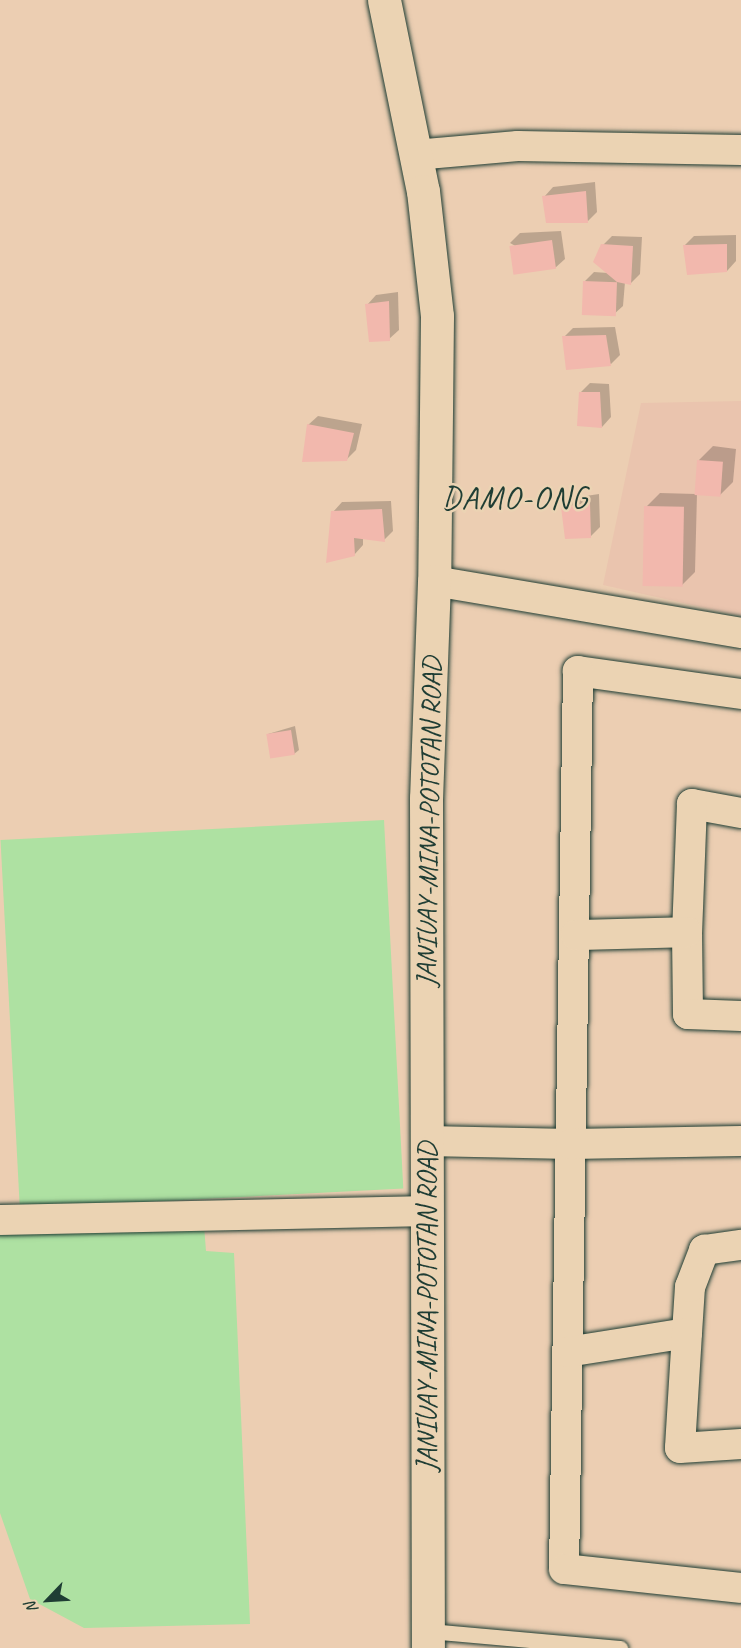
<!DOCTYPE html>
<html>
<head>
<meta charset="utf-8">
<style>
  body { margin:0 }
  #map { position:relative; width:741px; height:1648px; overflow:hidden; background:#ecceb2; font-family:Caveat,sans-serif }
  div>[style] { position:absolute }
  .built>* { inset:0; background:#eac4ae }
  .green>* { inset:0; background:#aee1a2; transform-origin:0 0 }
  .shadow>* { inset:0; background:#0003 }
  .building>* { inset:0; background:#f2b8ad; transform-origin:0 0 }
  .roads { filter:drop-shadow(0 0 2px #1f3d34) drop-shadow(0 0 2px #1f3d34) }
  .service>* { height:15px; margin:-7.5px; padding:0 7.5px; transform-origin:7.5px; border-radius:7.5px; background:#ebd3b3 }
  .minor>* { height:30px; margin:-15px; padding:0 15px; transform-origin:15px; border-radius:15px; background:#ebd3b3 }
  .secondary>* { height:33px; margin:-16.5px; padding:0 16.5px; transform-origin:16.5px; border-radius:16.5px; background:#ebd3b3 }
  span { translate:-50% -50%; white-space:nowrap; text-align:center; line-height:1.15; -webkit-text-stroke:5px #ebd3b3; paint-order:stroke }
  .street-label { font-size:28px; color:#1f3d34 }
  .quarter-label { font-size:32px; color:#1f3d34; letter-spacing:1.5px }
  .north { position:absolute; left:18px; top:1570px; width:60px; height:60px; -webkit-text-stroke:4px #ebd3b3; paint-order:stroke; rotate:245deg; font-size:16px; font-weight:700; line-height:24px; text-align:center; color:#1f3d34 }
  .north::after { content:''; display:block; margin:auto; width:21px; height:27px; background:#1f3d34; clip-path:polygon(50% 0,100% 100%,50% 72%,0 100%) }
</style>
</head>
<body>
<div id="map">
  <div class="built">
    <div style="clip-path:polygon(741px 401px,741px 616px,603px 585px,641px 403px)"></div>
  </div>
  <div class="green">
    <div style="left:384px;top:820px;width:369px;height:384px;rotate:87deg"></div>
    <div style="clip-path:polygon(204px 1225px,206px 1251px,234px 1253px,250px 1624px,84px 1628px,30px 1599px,0 1513px,0 1228px)"></div>
  </div>
  <div class="shadow">
    <div style="clip-path:polygon(595px 182px,597px 212px,588px 221px,544px 197px,553px 187px)"></div>
    <div style="clip-path:polygon(561px 231px,565px 259px,555px 268px,510px 243px,520px 233px)"></div>
    <div style="clip-path:polygon(736px 235px,736px 261px,727px 271px,685px 245px,694px 236px)"></div>
    <div style="clip-path:polygon(612px 236px,642px 237px,640px 274px,631px 283px,625px 282px,623px 306px,613px 315px,585px 281px,594px 272px,608px 273px,603px 245px)"></div>
    <div style="clip-path:polygon(398px 292px,399px 330px,389px 339px,367px 305px,376px 295px)"></div>
    <div style="clip-path:polygon(615px 327px,620px 355px,611px 364px,564px 337px,573px 328px)"></div>
    <div style="clip-path:polygon(590px 383px,609px 384px,611px 417px,602px 427px,580px 393px)"></div>
    <div style="clip-path:polygon(318px 416px,362px 424px,356px 450px,346px 460px,308px 425px)"></div>
    <div style="clip-path:polygon(713px 446px,736px 449px,733px 482px,719px 496px,697px 494px,695px 572px,681px 586px,646px 507px,660px 493px,696px 494px,699px 460px)"></div>
    <div style="clip-path:polygon(599px 494px,600px 527px,590px 537px,562px 507px,572px 498px)"></div>
    <div style="clip-path:polygon(391px 501px,393px 531px,384px 540px,363px 537px,363px 545px,354px 555px,333px 512px,342px 502px)"></div>
    <div style="clip-path:polygon(295px 726px,299px 750px,294px 754px,268px 734px)"></div>
  </div>
  <div class="building">
    <div style="clip-path:polygon(586px 191px,588px 223px,546px 223px,542px 196px)"></div>
    <div style="left:552px;top:240px;width:29px;height:43px;rotate:82deg"></div>
    <div style="clip-path:polygon(601px 244px,633px 246px,631px 285px,617px 282px,593px 262px)"></div>
    <div style="clip-path:polygon(727px 244px,727px 272px,687px 275px,683px 245px)"></div>
    <div style="left:583px;top:281px;width:34px;height:34px;rotate:2deg"></div>
    <div style="clip-path:polygon(389px 301px,390px 341px,369px 342px,365px 304px)"></div>
    <div style="clip-path:polygon(606px 335px,611px 366px,566px 370px,562px 336px)"></div>
    <div style="clip-path:polygon(579px 392px,600px 392px,602px 428px,577px 426px)"></div>
    <div style="clip-path:polygon(307px 424px,354px 433px,347px 461px,302px 462px)"></div>
    <div style="left:697px;top:460px;width:26px;height:35px;rotate:4deg"></div>
    <div style="clip-path:polygon(590px 503px,591px 538px,565px 539px,561px 507px)"></div>
    <div style="left:644px;top:506px;width:40px;height:80px;rotate:1deg"></div>
    <div style="clip-path:polygon(382px 509px,385px 542px,354px 538px,355px 556px,326px 563px,331px 511px)"></div>
    <div style="left:291px;top:730px;width:25px;height:25px;rotate:81deg"></div>
  </div>
  <div class="roads">
    <div class="service">
      <div style="left:428px;top:1631px;width:193px;rotate:5.1deg"></div>
    </div>
    <div class="minor">
      <div style="left:415px;top:155px;width:103px;rotate:-5deg"></div>
      <div style="left:518px;top:146px;width:223px;rotate:1deg"></div>
      <div style="left:434px;top:581px;width:311px;rotate:9.6deg"></div>
      <div style="left:741px;top:694px;width:165px;rotate:-172deg"></div>
      <div style="left:578px;top:671px;width:898px;rotate:90.89deg"></div>
      <div style="left:564px;top:1569px;width:178px;rotate:6.1deg"></div>
      <div style="left:741px;top:813px;width:50px;rotate:-169.6deg"></div>
      <div style="left:692px;top:804px;width:128px;rotate:92.2deg"></div>
      <div style="left:687px;top:932px;width:82px;rotate:89.3deg"></div>
      <div style="left:688px;top:1014px;width:53px;rotate:2.2deg"></div>
      <div style="left:576px;top:935px;width:111px;rotate:-1.5deg"></div>
      <div style="left:427px;top:1141px;width:144px;rotate:1.2deg"></div>
      <div style="left:571px;top:1144px;width:170px;rotate:-1deg"></div>
      <div style="left:0;top:1220px;width:427px;rotate:-1.2deg"></div>
      <div style="left:687px;top:1333px;width:46px;rotate:-86.3deg"></div>
      <div style="left:690px;top:1287px;width:40px;rotate:-69deg"></div>
      <div style="left:704px;top:1250px;width:37px;rotate:-8deg"></div>
      <div style="left:567px;top:1352px;width:121px;rotate:-9deg"></div>
      <div style="left:687px;top:1333px;width:115px;rotate:93.5deg"></div>
      <div style="left:680px;top:1448px;width:61px;rotate:-3.8deg"></div>
    </div>
    <div class="secondary">
      <div style="left:384px;top:0;width:195px;rotate:78.5deg"></div>
      <div style="left:423px;top:191px;width:126px;rotate:83.6deg"></div>
      <div style="left:437px;top:316px;width:265px;rotate:90.6deg"></div>
      <div style="left:434px;top:581px;width:217px;rotate:92.1deg"></div>
      <div style="left:426px;top:798px;width:850px;rotate:89.87deg"></div>
    </div>
  </div>
  <div class="street-label">
    <span style="left:429px;top:822px;rotate:-89deg">JANIUAY-MINA-POTOTAN ROAD</span>
    <span style="left:427px;top:1307px;rotate:-90deg">JANIUAY-MINA-POTOTAN ROAD</span>
  </div>
  <div class="quarter-label">
    <span style="left:515px;top:498px">DAMO-ONG</span>
  </div>
  <div class="north">N</div>
</div>
</body>
</html>
